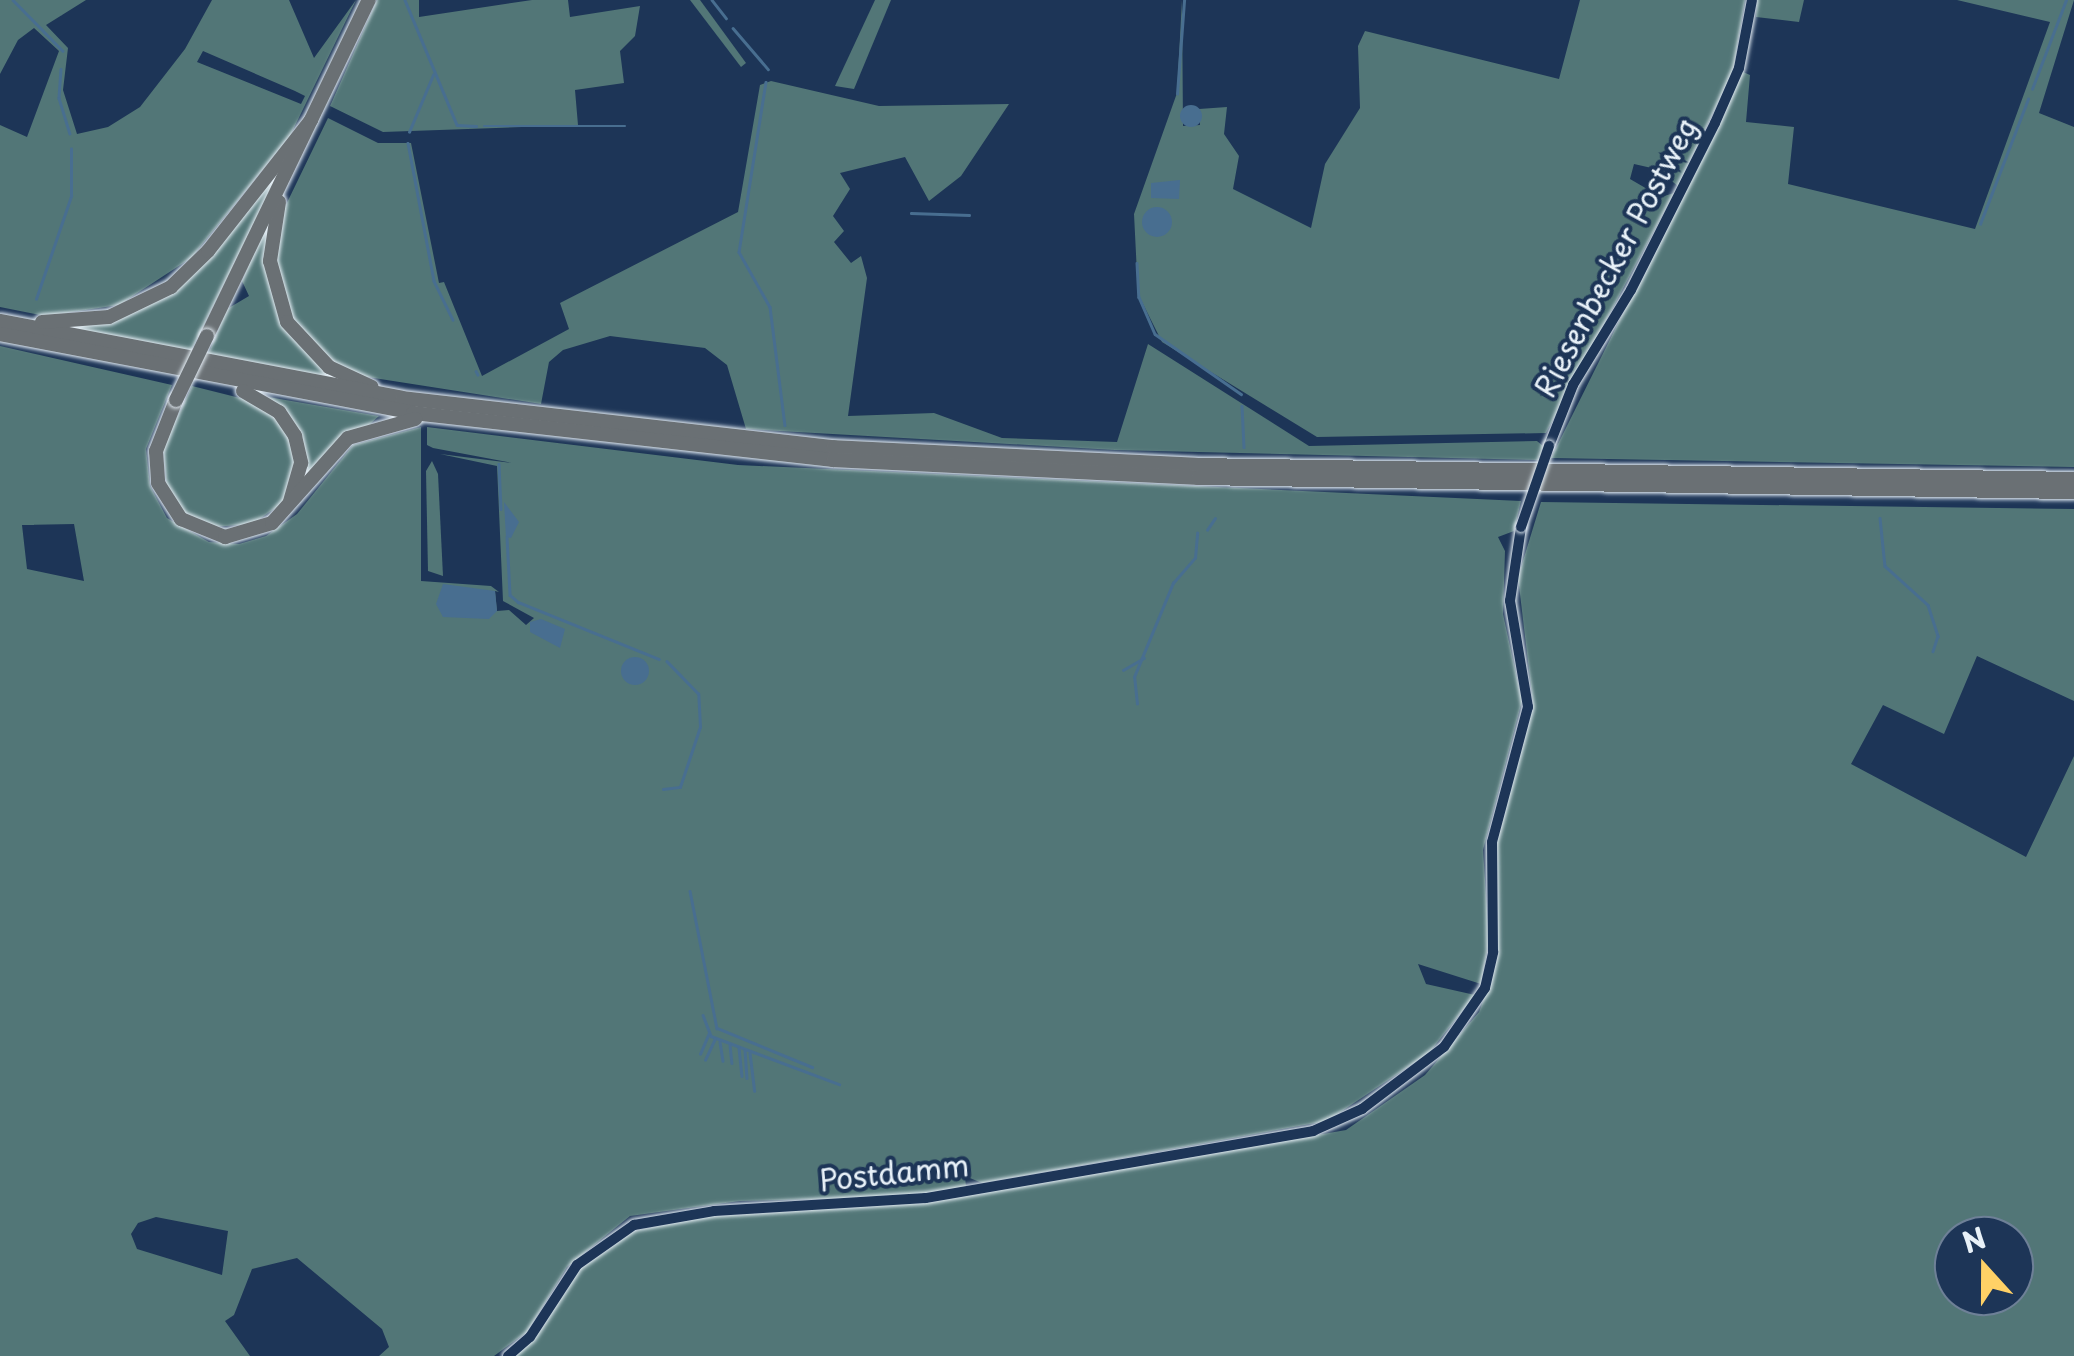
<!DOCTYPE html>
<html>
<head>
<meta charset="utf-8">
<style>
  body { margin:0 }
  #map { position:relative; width:2074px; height:1356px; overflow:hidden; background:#1d3557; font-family:"Playpen Sans",sans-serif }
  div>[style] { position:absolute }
  .green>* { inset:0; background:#527677 }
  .water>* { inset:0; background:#486e90 }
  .round { border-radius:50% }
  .stream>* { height:2.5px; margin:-1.25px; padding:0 1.25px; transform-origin:1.25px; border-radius:1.25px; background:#486e90 }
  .roads { filter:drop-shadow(0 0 2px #e8f1f8) drop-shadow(0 0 2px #e8f1f8) }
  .minor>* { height:10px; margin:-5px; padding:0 5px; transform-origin:5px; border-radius:5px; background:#1d3557 }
  .highway>* { height:14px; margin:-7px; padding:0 7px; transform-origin:7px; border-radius:7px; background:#6a7074 }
  .bridges { filter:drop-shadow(0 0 2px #e8f1f8) drop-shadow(0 0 2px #e8f1f8) }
  .minor-bridge>* { height:10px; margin:-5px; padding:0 5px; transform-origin:5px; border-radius:5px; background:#1d3557 }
  .highway-bridge>* { height:14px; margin:-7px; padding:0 7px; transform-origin:7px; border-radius:7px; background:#6a7074 }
  span { translate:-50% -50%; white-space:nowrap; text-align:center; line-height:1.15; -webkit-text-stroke:8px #1d3557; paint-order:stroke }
  .street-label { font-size:30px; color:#e8f1f8 }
  .north { position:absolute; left:1934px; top:1216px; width:100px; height:100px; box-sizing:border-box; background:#1d3557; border:2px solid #6e8097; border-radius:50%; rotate:339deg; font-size:28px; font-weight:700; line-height:40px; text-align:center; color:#e8f1f8 }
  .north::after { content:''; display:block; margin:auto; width:35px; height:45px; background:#ffd166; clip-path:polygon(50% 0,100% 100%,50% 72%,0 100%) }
</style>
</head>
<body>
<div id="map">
  <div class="green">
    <div style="clip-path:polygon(evenodd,0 0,86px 0,46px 25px,68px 48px,63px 90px,77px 134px,108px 127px,140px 107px,185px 49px,212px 0,289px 0,314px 58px,356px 0,290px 136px,191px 258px,119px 305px,45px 316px,0 307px,0 125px,27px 137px,59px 51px,34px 28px,18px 40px,0 74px,0 0,203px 51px,295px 91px,305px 96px,301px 104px,197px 62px,203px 51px)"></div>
    <div style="clip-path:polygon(377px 0,419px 0,419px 17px,532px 0,568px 0,570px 17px,640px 6px,635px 36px,620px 51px,624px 83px,575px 90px,578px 125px,383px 132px,330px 106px)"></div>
    <div style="clip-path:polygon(690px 0,700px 0,746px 63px,741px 67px)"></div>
    <div style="clip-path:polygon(875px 0,891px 0,854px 89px,835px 86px)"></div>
    <div style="clip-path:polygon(1182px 0,1183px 126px,1200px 125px,1199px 109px,1227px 107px,1224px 134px,1239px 156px,1233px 189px,1311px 228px,1325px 164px,1360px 108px,1358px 46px,1365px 31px,1559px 79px,1580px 0,1745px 0,1733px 71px,1678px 186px,1656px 169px,1634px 164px,1630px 179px,1661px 197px,1674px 193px,1546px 433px,1317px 437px,1162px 342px,1138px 294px,1134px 214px,1177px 93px)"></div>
    <div style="clip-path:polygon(1757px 0,1804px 0,1799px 22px,1756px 17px)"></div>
    <div style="clip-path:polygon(1957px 0,2074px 0,2039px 113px,2074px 127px,2074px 467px,1551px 458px,1743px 72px,1750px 75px,1746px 122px,1794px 127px,1788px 184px,1975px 229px,2050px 22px)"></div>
    <div style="clip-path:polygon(771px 81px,879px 106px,1009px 104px,961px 176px,929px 201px,905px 157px,840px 173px,850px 189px,833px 216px,844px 231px,834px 242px,851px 263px,861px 256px,867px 278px,848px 416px,934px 413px,1002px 438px,1117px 442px,1148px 344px,1309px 446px,1537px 441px,1543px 446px,1539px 460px,1115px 450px,746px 429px,727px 365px,705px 348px,610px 336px,563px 350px,549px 362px,541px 404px,361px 376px,334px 363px,292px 318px,277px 266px,277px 241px,282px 213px,328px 118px,378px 143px,411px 143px,439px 283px,444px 282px,482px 376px,569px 329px,560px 303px,738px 212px,760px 85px)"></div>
    <div style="clip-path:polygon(289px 152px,190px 353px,63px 326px,159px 298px)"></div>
    <div style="clip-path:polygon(274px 206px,267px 270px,274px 301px,302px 348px,343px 381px,207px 357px,227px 309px,249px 296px,242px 281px)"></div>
    <div style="clip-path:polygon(evenodd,0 346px,172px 385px,146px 449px,150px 486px,167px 518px,209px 542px,239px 544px,266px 536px,297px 514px,353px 445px,421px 427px,421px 581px,491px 586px,499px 592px,495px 591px,497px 611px,509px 610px,526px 625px,534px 618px,503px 601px,497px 466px,440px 454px,512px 463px,433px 448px,427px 445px,427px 427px,738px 465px,1521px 501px,1514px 531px,1498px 537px,1505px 551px,1503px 614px,1522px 701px,1483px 850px,1489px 940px,1481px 984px,1418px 964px,1426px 984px,1475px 995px,1429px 1053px,1327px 1121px,982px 1183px,965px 1176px,966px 1187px,902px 1197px,740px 1201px,630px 1216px,567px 1267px,527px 1332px,494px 1356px,379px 1356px,389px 1347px,382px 1329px,297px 1258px,252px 1269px,234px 1315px,225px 1321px,250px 1356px,0 1356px,0 346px,74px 524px,84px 581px,27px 569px,22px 525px,74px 524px,0 346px,156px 1217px,228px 1231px,222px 1275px,137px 1249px,131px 1234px,138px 1223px,156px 1217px)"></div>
    <div style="clip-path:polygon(192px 386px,260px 403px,285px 424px,295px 462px,291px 488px,280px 505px,252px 524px,213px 527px,184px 512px,167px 490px,163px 447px)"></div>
    <div style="clip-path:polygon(268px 397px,379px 416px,309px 478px,283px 409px)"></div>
    <div style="clip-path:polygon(432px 461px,438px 474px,443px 576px,428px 571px,426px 471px)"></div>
    <div style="clip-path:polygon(evenodd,1541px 502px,2074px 509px,2074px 701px,1977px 656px,1944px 734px,1883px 705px,1851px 764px,2026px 857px,2074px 756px,2074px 1356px,516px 1356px,577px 1271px,634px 1231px,704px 1217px,930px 1202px,1346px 1130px,1425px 1075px,1479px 1012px,1494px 971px,1497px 840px,1533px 704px,1518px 577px,1541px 502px,1954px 1236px,2014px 1236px,2014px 1296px,1954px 1296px,1954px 1236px)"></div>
  </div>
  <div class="water">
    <div class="round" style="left:1180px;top:105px;width:22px;height:22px"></div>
    <div style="clip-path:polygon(1180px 180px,1179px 199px,1151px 198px,1151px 183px)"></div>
    <div class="round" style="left:1142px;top:207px;width:30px;height:30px"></div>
    <div style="clip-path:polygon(504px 502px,519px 522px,511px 538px,506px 537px)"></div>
    <div style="clip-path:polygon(443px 584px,495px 591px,497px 611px,489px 619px,443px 617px,436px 604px)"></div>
    <div style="clip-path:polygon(541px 619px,565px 629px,560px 648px,530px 632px,530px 622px)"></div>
    <div class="round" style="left:621px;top:657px;width:28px;height:28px"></div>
  </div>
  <div class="stream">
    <div style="left:13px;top:0;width:71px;rotate:45.6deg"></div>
    <div style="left:405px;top:0;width:135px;rotate:67.4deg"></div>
    <div style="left:457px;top:125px;width:19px;rotate:3deg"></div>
    <div style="left:712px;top:0;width:23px;rotate:52deg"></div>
    <div style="left:733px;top:28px;width:54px;rotate:49.5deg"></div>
    <div style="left:61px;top:69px;width:29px;rotate:94deg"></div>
    <div style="left:59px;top:98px;width:37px;rotate:73deg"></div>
    <div style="left:766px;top:82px;width:172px;rotate:99deg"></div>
    <div style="left:739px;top:252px;width:63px;rotate:60.6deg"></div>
    <div style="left:770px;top:307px;width:119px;rotate:82.8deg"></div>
    <div style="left:2032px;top:89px;width:95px;rotate:-69.1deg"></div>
    <div style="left:1177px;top:94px;width:94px;rotate:-85.7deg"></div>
    <div style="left:484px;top:126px;width:141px"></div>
    <div style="left:409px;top:132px;width:62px;rotate:-67.2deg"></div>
    <div style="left:408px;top:143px;width:140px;rotate:79.3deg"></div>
    <div style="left:434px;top:281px;width:43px;rotate:64deg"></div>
    <div style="left:911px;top:213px;width:58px;rotate:2deg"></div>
    <div style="left:1980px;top:224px;width:134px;rotate:-69deg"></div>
    <div style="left:1137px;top:263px;width:34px;rotate:87deg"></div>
    <div style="left:1139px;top:297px;width:40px;rotate:66.6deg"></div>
    <div style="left:1155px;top:334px;width:105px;rotate:34.9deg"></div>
    <div style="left:36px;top:299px;width:109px;rotate:-71.2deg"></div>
    <div style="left:71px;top:196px;width:47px;rotate:-90deg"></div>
    <div style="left:476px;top:371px;width:4px;rotate:63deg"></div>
    <div style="left:1242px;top:406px;width:41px;rotate:87.2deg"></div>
    <div style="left:499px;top:464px;width:45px;rotate:87.5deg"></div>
    <div style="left:1880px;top:518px;width:48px;rotate:84.1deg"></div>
    <div style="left:1885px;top:566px;width:58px;rotate:42.2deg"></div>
    <div style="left:1928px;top:605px;width:33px;rotate:72deg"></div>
    <div style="left:1938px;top:636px;width:16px;rotate:108deg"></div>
    <div style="left:1207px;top:530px;width:14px;rotate:-56deg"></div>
    <div style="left:507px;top:537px;width:58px;rotate:87deg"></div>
    <div style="left:510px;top:595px;width:11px;rotate:41deg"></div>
    <div style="left:518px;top:602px;width:152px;rotate:22deg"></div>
    <div style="left:1123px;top:670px;width:24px;rotate:-30deg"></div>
    <div style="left:1137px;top:704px;width:27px;rotate:-96deg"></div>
    <div style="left:1134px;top:677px;width:102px;rotate:-67.5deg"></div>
    <div style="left:1173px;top:583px;width:33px;rotate:-49deg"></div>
    <div style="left:1195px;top:558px;width:25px;rotate:-85deg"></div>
    <div style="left:663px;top:789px;width:17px;rotate:-7deg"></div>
    <div style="left:680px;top:787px;width:63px;rotate:-71.6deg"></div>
    <div style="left:700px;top:727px;width:33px;rotate:-93deg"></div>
    <div style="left:698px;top:694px;width:45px;rotate:-134.1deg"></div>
    <div style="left:690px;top:891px;width:140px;rotate:78.9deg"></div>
    <div style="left:717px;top:1028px;width:103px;rotate:22.3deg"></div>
    <div style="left:703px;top:1015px;width:22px;rotate:69deg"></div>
    <div style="left:711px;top:1036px;width:137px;rotate:20.6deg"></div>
    <div style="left:720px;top:1042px;width:19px;rotate:81deg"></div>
    <div style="left:730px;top:1045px;width:18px;rotate:84deg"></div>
    <div style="left:739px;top:1048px;width:28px;rotate:84deg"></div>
    <div style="left:745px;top:1050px;width:28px;rotate:86deg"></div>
    <div style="left:750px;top:1053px;width:38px;rotate:83deg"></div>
    <div style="left:700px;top:1054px;width:23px;rotate:-67deg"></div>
    <div style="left:705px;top:1060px;width:23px;rotate:-65deg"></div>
  </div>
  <div class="roads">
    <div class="minor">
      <div style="left:1549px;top:446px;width:66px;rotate:-68.5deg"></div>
      <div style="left:1573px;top:385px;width:111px;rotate:-58.6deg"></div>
      <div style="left:1631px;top:290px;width:187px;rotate:-63.3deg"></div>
      <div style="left:1715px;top:123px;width:60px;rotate:-66.4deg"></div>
      <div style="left:1739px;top:68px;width:69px;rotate:-79.2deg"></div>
      <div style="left:508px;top:1356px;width:29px;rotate:-41deg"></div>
      <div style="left:530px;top:1337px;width:86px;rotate:-56.9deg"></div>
      <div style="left:577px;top:1265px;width:70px;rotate:-35.1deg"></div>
      <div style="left:634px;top:1225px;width:81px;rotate:-9.9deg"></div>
      <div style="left:714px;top:1211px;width:212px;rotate:-3.5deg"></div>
      <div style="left:926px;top:1198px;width:393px;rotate:-9.8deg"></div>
      <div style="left:1313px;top:1131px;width:54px;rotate:-24.2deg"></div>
      <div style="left:1362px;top:1109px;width:103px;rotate:-37.1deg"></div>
      <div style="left:1444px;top:1047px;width:72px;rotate:-55.2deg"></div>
      <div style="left:1485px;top:988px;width:37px;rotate:-77deg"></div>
      <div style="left:1493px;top:952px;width:110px;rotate:-90.5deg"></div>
      <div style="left:1492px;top:842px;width:140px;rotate:-75.1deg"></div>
      <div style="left:1528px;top:707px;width:108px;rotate:-99.6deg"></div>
      <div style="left:1510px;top:601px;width:75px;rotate:-81.5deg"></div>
    </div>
    <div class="highway">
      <div style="left:279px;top:202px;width:60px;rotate:98.7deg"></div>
      <div style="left:270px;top:261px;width:63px;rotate:74.4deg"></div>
      <div style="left:287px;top:322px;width:62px;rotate:47deg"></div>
      <div style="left:329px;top:367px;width:47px;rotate:24.9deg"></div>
      <div style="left:0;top:321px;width:409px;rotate:10.8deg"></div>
      <div style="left:402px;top:398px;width:434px;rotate:6.5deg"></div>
      <div style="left:833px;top:447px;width:362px;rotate:2.8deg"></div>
      <div style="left:1195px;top:465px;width:879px;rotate:0.91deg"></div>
      <div style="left:42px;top:322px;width:67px;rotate:-4.3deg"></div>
      <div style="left:109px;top:317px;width:69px;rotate:-25.8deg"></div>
      <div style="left:171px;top:287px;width:52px;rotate:-44.2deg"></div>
      <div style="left:208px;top:251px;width:167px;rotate:-51.8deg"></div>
      <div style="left:0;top:334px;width:420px;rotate:10.8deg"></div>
      <div style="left:413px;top:413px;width:423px;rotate:6.4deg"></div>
      <div style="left:833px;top:460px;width:365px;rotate:2.8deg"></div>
      <div style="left:1198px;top:478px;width:876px;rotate:0.92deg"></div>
      <div style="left:207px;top:336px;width:373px;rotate:-64.3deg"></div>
      <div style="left:243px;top:391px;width:42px;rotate:30.3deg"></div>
      <div style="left:279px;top:412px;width:29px;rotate:56deg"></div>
      <div style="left:295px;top:436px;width:28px;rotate:77deg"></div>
      <div style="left:301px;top:463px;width:40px;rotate:106deg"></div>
      <div style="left:176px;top:400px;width:55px;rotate:111.4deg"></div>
      <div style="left:156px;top:451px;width:32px;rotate:86deg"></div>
      <div style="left:158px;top:483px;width:43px;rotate:57.4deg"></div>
      <div style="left:181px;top:519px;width:48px;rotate:22.2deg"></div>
      <div style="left:225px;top:537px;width:49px;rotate:-16.6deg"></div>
      <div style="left:272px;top:523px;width:114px;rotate:-48.2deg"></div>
      <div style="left:348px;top:438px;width:70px;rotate:-15.8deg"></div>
    </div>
  </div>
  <div class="bridges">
    <div class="minor-bridge">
      <div style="left:1521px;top:527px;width:86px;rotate:-70.9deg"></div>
    </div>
    <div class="highway-bridge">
      <div style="left:176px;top:400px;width:71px;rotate:-64.2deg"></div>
    </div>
  </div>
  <div class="street-label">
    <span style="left:1615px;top:257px;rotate:-62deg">Riesenbecker Postweg</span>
    <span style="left:894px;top:1172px;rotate:-6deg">Postdamm</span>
  </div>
  <div class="north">N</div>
</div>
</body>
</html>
